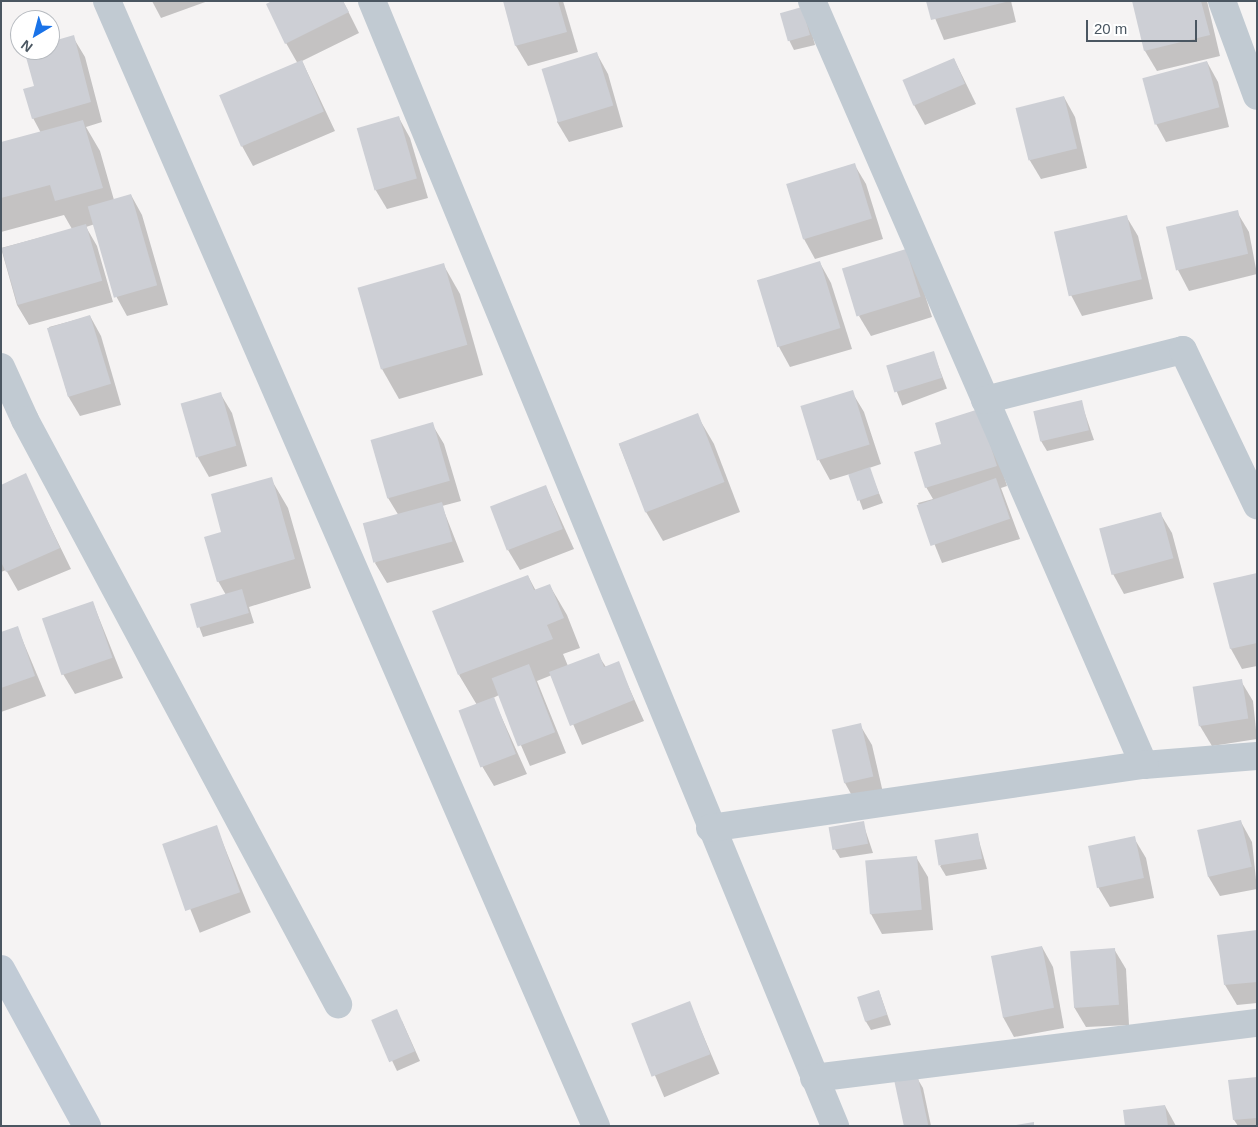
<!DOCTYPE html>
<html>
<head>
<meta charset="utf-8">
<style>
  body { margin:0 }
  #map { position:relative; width:1258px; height:1127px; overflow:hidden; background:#f5f3f3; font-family:Helvetica,sans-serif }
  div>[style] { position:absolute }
  .shadow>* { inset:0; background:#0003; transform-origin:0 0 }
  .building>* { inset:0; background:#cdcfd5; transform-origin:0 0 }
  .street>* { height:28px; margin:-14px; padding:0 14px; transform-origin:14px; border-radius:14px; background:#c1cad2 }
  .secondary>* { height:28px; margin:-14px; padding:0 14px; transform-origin:14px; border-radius:14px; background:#c1cbd6 }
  span { translate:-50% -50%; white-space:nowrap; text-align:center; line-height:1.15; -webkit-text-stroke:4px #fff; paint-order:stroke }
  .frame { position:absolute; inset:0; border:2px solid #4a5661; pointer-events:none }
  .north { position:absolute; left:10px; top:10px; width:50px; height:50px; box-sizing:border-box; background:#fff; border:1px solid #b7bbc0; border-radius:50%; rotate:217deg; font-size:14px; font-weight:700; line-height:20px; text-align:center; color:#4a5661 }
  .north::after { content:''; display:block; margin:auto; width:18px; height:22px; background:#1a73e8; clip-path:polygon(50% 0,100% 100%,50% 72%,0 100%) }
  .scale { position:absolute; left:1086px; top:20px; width:111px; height:22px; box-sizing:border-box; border:2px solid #4a5661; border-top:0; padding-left:6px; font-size:15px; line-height:18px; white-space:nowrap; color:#4a5661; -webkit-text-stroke:4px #fff; paint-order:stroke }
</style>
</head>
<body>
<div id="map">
  <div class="shadow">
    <div style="clip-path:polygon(152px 1px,208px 1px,161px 18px)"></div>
    <div style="clip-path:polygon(274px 1px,343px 1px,359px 33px,302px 61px,335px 131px,253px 166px,242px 146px,298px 64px,286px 43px)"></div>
    <div style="clip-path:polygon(504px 1px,563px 1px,578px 52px,528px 66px,516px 46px)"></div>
    <div style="clip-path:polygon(928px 1px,1011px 1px,1016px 22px,944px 40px)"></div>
    <div style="clip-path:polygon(1133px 1px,1207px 1px,1220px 56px,1157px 71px,1145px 51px)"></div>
    <div style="clip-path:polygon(808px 18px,815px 45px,794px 50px,789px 40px)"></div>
    <div style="clip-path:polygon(73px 37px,85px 57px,102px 122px,86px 127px,100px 151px,114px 200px,131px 195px,142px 215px,168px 305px,127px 316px,116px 296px,95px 224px,86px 227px,97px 246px,113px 302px,29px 325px,17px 305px,1px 248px,72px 229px,64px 215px,1px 232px,1px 144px,41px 133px,33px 118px,36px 87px,50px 43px)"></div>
    <div style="clip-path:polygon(597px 54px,608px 74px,623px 127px,569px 142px,557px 122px)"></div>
    <div style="clip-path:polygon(954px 59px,976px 104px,925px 125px,914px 105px)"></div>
    <div style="clip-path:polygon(1207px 62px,1218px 82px,1229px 127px,1166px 142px,1155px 122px)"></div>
    <div style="clip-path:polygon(1064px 97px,1075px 117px,1087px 168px,1041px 179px,1029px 159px,1017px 109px)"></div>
    <div style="clip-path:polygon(399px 118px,410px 138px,428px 198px,387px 209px,375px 189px,358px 129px)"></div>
    <div style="clip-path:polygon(854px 164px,866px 184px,883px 239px,815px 259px,804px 239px,787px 185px)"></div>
    <div style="clip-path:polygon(1237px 212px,1249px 232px,1257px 274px,1189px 291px,1178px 270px)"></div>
    <div style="clip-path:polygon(1126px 216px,1138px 236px,1153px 299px,1082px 316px,1071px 295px)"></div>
    <div style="clip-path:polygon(905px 250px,917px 270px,932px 317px,871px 336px,859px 316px)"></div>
    <div style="clip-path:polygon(820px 263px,831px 283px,852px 349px,790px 367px,779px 347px,758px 281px)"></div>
    <div style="clip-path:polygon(443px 264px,460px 294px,483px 375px,399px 399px,382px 369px)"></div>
    <div style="clip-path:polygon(90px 316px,101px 336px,121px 405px,80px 416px,68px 396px,49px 327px)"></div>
    <div style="left:933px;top:352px;width:39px;height:48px;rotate:69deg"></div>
    <div style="clip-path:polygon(852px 392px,864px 412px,881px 464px,869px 468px,883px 503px,863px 510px,850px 474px,830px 480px,819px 460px)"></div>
    <div style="clip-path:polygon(220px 393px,232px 413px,247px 466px,209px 477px,197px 456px)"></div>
    <div style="clip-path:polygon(1081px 402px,1094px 440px,1047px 451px,1041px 441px)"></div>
    <div style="clip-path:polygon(697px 415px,714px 444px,740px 512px,663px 541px,646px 512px,619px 444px)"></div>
    <div style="clip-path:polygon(432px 424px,444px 444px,461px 501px,442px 506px,464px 562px,387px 583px,375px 563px,399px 516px,388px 498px)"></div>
    <div style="clip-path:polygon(990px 431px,1007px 486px,1001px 488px,1020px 539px,942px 563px,918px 503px,933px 499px,926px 487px)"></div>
    <div style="clip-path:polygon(25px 475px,71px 569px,18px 591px,6px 570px,1px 572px,1px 487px)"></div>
    <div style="clip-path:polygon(271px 479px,288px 508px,311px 588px,249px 607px,254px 623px,203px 637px,191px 605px,226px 595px,218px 581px,223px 533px)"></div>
    <div style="clip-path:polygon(546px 487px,574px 549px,520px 570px,508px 550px)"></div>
    <div style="clip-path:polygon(1160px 513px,1172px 533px,1184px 578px,1124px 594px,1113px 574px,1100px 529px)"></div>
    <div style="clip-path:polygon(1257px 574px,1257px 666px,1242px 669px,1231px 649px,1215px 584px)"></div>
    <div style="clip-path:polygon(528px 576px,536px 591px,550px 586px,567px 615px,580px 648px,563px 654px,568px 666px,598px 655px,606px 667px,618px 663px,644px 721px,582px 745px,552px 675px,537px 681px,566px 753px,530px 766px,499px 695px,493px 698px,527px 774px,494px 786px,482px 766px,477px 705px,459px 675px)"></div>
    <div style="clip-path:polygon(93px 603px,123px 678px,75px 694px,63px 674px)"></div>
    <div style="clip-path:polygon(17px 627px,46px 696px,1px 712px,1px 633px)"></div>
    <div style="clip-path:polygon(1241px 681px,1253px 701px,1257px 739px,1212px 746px,1200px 726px)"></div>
    <div style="clip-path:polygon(860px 725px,872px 745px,884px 797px,856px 803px,845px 783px,834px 730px)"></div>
    <div style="clip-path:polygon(1241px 822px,1252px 842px,1257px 889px,1220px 896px,1208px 876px)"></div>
    <div style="clip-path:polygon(863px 823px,873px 853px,840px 858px,834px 848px)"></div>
    <div style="left:216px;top:826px;width:93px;height:55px;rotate:68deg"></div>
    <div style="clip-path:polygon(977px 834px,987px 869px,946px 876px,940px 866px)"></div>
    <div style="clip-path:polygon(1134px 838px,1146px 858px,1154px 898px,1110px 907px,1098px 887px,1090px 847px)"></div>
    <div style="clip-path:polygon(916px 857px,928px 877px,933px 930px,882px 934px,871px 914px)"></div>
    <div style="clip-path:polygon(1257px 931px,1257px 1003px,1237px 1005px,1225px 985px)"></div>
    <div style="clip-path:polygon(1042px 947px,1053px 967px,1064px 1028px,1014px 1037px,1003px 1017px)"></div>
    <div style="clip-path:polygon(1114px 949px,1126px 969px,1129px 1025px,1086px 1027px,1074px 1007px)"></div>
    <div style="clip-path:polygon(879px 991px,891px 1025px,871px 1030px,865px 1020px)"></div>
    <div style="left:689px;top:1002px;width:78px;height:60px;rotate:67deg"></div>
    <div style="clip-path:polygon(373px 1021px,402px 1021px,420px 1061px,397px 1071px)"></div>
    <div style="clip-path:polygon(917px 1078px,923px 1088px,931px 1126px,904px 1126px)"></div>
    <div style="clip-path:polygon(1257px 1078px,1257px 1126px,1238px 1126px,1234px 1120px)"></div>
    <div style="clip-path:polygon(1165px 1106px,1176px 1126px,1126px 1126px)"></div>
  </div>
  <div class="building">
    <div style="clip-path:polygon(272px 1px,343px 1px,349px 12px,285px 44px,266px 4px)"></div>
    <div style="clip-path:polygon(503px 1px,558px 1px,567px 32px,515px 46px)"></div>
    <div style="clip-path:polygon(926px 1px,1006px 1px,1006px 2px,931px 20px)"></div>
    <div style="clip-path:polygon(1132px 1px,1201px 1px,1210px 35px,1144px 51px)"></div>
    <div style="left:802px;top:7px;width:29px;height:23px;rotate:74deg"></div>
    <div style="clip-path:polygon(74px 35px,91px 102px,32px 119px,23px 89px,34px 86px,24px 50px,50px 50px,50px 42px)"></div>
    <div style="left:597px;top:52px;width:56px;height:58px;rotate:73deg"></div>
    <div style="left:954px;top:58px;width:28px;height:56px;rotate:67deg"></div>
    <div style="left:302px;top:60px;width:56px;height:90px;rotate:67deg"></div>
    <div style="left:1207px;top:61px;width:48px;height:67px;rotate:75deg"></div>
    <div style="left:1064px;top:96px;width:54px;height:50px;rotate:76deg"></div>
    <div style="left:399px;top:116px;width:65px;height:44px;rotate:74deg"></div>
    <div style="clip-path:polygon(83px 120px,103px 188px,55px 201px,50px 185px,1px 198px,1px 142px)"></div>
    <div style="left:855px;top:163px;width:58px;height:72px;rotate:73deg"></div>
    <div style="left:131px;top:194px;width:95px;height:45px;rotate:74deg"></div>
    <div style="left:1238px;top:210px;width:45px;height:74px;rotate:77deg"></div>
    <div style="left:1127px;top:215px;width:66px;height:75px;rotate:77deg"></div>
    <div style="left:86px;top:224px;width:59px;height:88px;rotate:74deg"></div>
    <div style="left:906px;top:249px;width:50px;height:67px;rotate:73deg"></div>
    <div style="left:820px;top:261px;width:70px;height:66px;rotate:73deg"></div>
    <div style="left:444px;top:263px;width:85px;height:90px;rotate:74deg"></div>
    <div style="left:90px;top:315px;width:72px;height:45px;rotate:73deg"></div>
    <div style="left:934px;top:351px;width:28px;height:50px;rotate:73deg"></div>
    <div style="left:853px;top:390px;width:57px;height:55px;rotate:73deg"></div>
    <div style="left:221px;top:392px;width:56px;height:42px;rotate:74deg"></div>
    <div style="left:1082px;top:400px;width:31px;height:50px;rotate:77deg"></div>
    <div style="clip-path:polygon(979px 409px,997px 466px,925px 488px,914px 452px,941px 444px,935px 423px)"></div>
    <div style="left:698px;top:413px;width:74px;height:85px;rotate:69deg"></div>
    <div style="left:433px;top:422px;width:61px;height:65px;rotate:74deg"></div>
    <div style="left:870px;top:467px;width:28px;height:23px;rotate:71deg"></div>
    <div style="clip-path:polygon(26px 473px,60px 548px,6px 572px,1px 562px,1px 485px)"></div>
    <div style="clip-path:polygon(272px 477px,295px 559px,217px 582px,204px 537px,221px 532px,211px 494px)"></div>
    <div style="left:996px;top:478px;width:43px;height:84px;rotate:71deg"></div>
    <div style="left:546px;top:485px;width:47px;height:60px;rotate:69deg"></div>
    <div style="left:442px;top:502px;width:41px;height:82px;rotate:75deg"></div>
    <div style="left:1161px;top:512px;width:48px;height:64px;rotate:75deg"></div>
    <div style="clip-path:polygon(1257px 573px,1257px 643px,1230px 649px,1213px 583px)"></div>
    <div style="clip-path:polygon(528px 575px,534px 590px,550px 584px,564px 618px,547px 625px,553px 639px,458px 675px,432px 611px)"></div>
    <div style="left:242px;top:589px;width:25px;height:54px;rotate:74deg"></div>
    <div style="left:93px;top:601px;width:60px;height:54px;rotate:71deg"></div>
    <div style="clip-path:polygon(18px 626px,35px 676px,1px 688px,1px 632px)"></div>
    <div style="clip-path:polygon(599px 653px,604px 667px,619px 661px,634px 700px,570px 726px,549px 672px)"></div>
    <div style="left:529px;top:664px;width:73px;height:40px;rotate:69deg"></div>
    <div style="left:1242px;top:679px;width:40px;height:50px;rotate:81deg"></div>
    <div style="left:494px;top:697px;width:61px;height:38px;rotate:69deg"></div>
    <div style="left:861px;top:723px;width:55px;height:30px;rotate:77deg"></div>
    <div style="left:1241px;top:820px;width:48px;height:45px;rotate:77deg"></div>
    <div style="left:864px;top:821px;width:23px;height:36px;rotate:80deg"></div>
    <div style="left:217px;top:825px;width:71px;height:58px;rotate:71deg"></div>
    <div style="left:978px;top:833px;width:26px;height:44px;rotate:81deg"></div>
    <div style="left:1135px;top:836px;width:43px;height:48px;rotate:78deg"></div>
    <div style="left:917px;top:856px;width:54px;height:52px;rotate:85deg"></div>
    <div style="clip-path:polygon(1257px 930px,1257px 982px,1224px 985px,1217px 935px)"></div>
    <div style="left:1042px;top:946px;width:63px;height:52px;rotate:79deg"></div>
    <div style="left:1115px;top:948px;width:57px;height:45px;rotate:86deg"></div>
    <div style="left:879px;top:990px;width:26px;height:23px;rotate:72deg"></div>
    <div style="left:690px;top:1001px;width:57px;height:63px;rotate:69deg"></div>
    <div style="left:397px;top:1009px;width:46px;height:28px;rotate:67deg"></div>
    <div style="left:918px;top:1077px;width:50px;height:24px;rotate:78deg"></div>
    <div style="clip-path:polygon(1257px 1077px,1257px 1118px,1233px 1120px,1228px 1080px)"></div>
    <div style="clip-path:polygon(1165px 1105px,1168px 1126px,1125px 1126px,1123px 1110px)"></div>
    <div style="clip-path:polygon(1034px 1122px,1034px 1126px,1016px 1126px,1016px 1125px)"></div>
  </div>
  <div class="street">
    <div style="left:107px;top:1px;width:1227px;rotate:66.51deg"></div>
    <div style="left:372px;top:1px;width:1217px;rotate:67.63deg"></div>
    <div style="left:812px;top:1px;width:833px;rotate:66.51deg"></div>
    <div style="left:1144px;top:765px;width:113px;rotate:-4.6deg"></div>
    <div style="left:1222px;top:1px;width:101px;rotate:69.8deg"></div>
    <div style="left:1px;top:367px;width:58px;rotate:65.6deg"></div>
    <div style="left:25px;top:420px;width:663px;rotate:61.81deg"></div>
    <div style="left:985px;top:400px;width:204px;rotate:-14.2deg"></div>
    <div style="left:1183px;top:350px;width:172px;rotate:64.5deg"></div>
    <div style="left:710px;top:828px;width:439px;rotate:-8.3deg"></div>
    <div style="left:814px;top:1078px;width:446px;rotate:-7.1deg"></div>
  </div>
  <div class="secondary">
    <div style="left:1px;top:969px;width:179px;rotate:61.3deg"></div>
  </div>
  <div class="frame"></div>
  <div class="north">N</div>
  <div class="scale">20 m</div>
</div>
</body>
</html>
